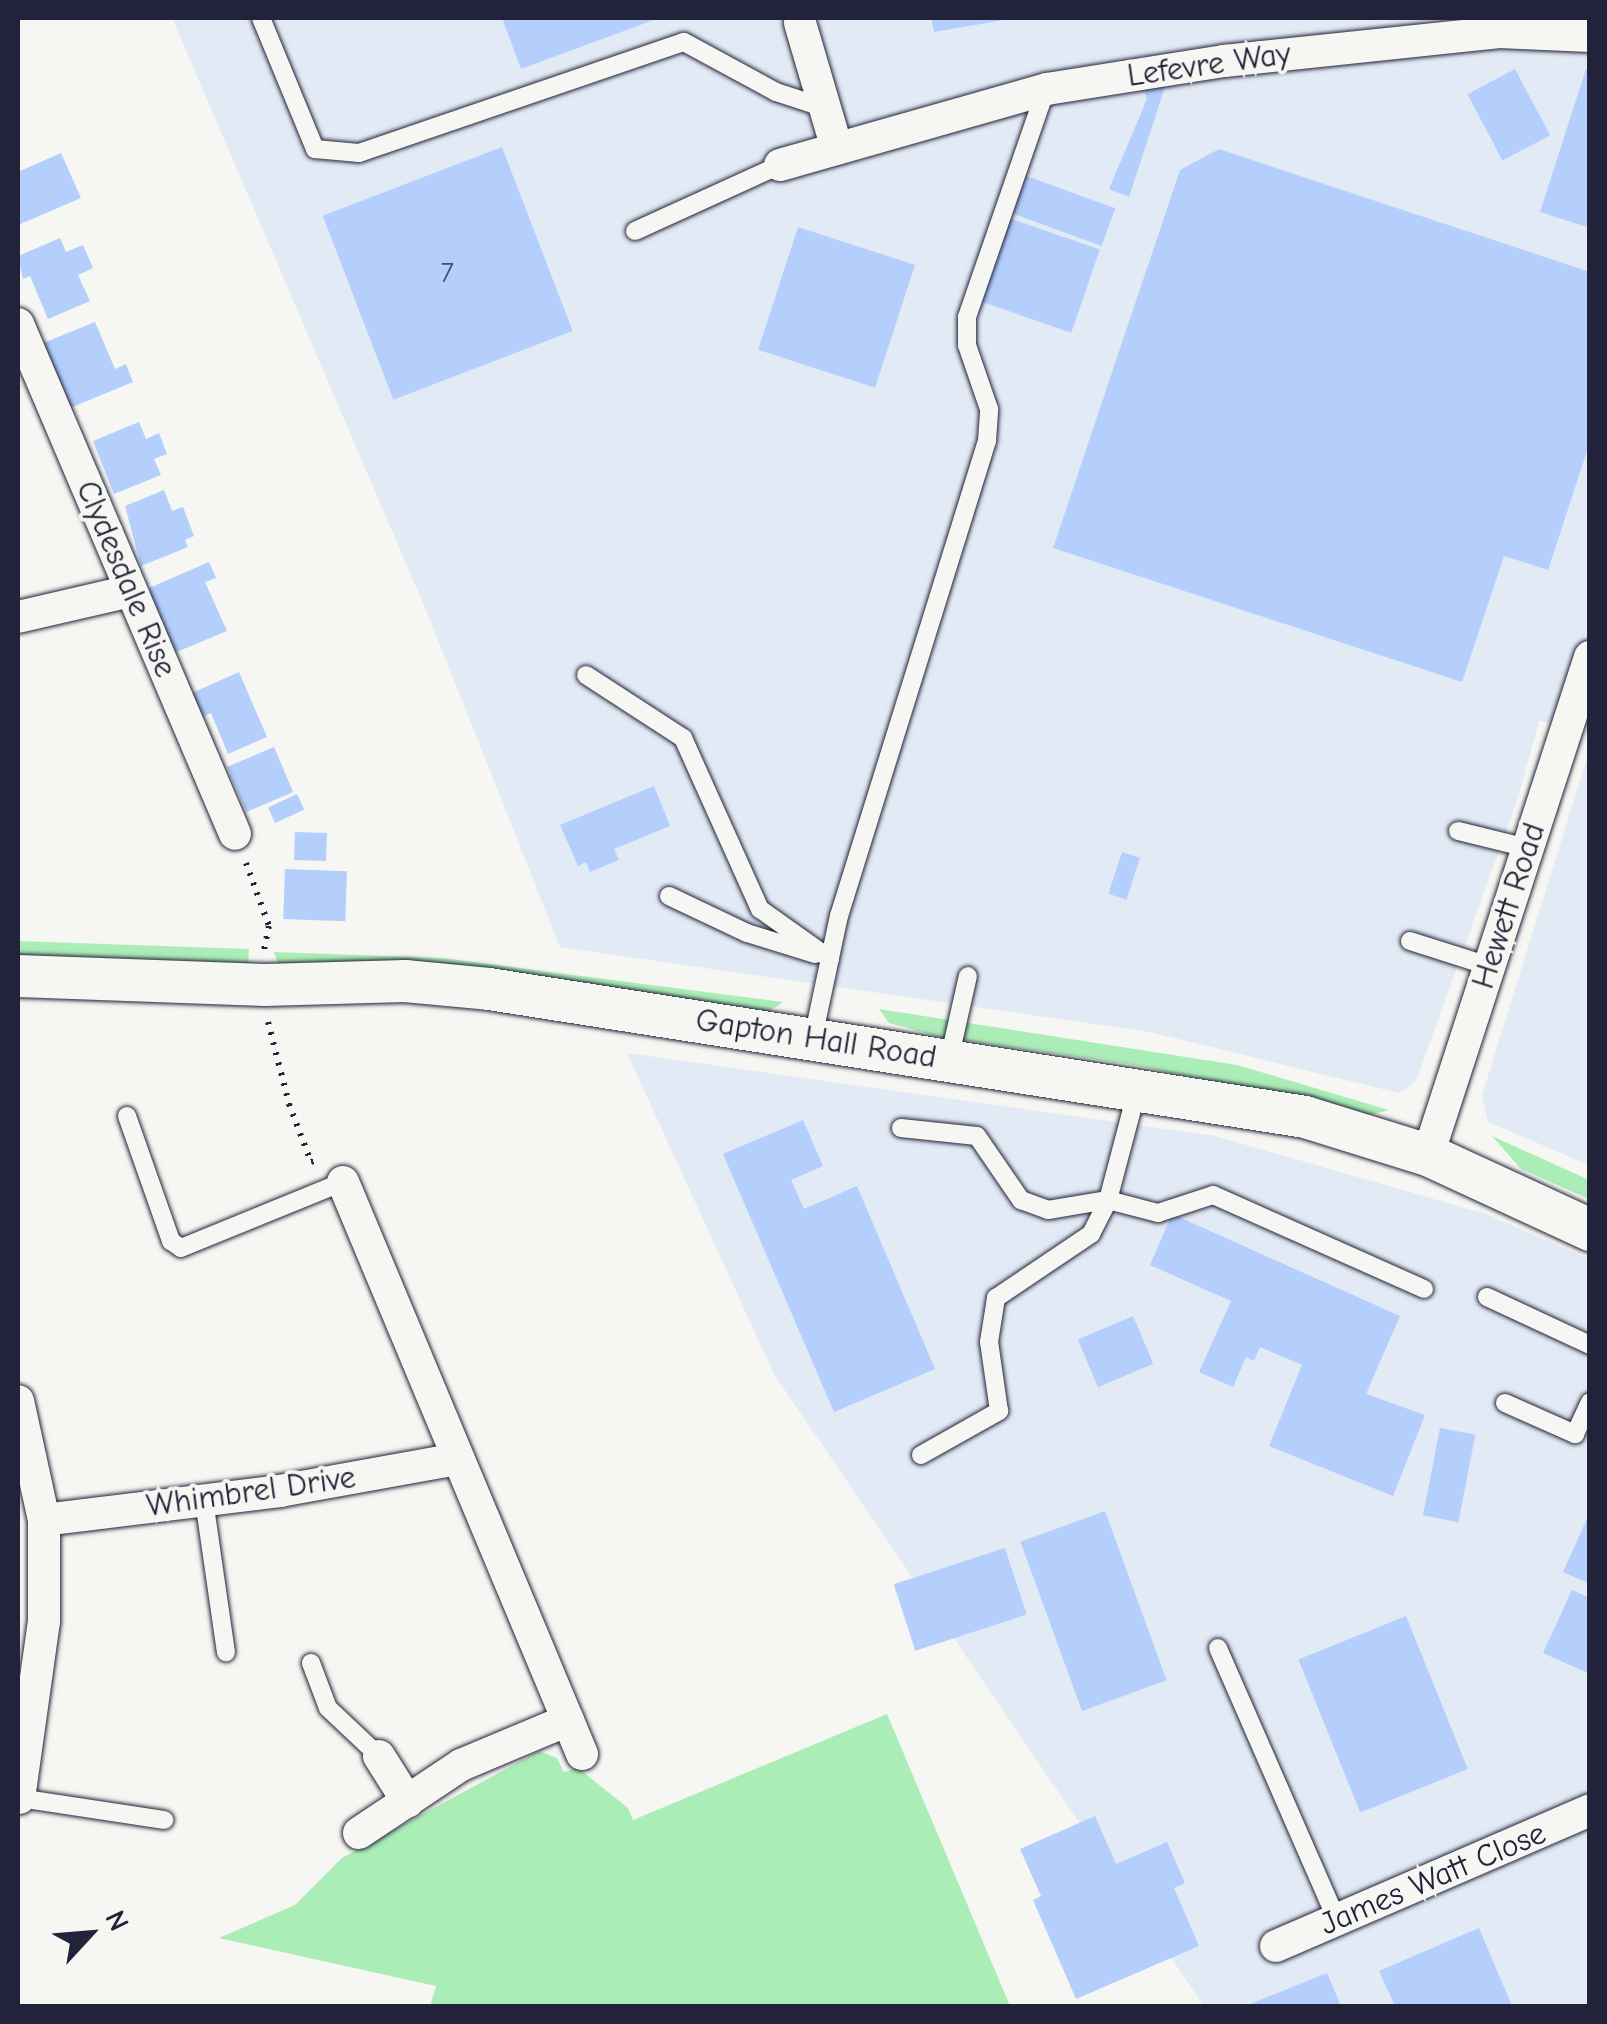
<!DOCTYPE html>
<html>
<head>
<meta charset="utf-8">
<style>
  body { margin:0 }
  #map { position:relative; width:1607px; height:2024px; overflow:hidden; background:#f6f6f2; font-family:"Comic Neue",sans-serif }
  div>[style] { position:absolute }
  .built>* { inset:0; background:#e2eaf5 }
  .green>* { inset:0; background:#abedb7; transform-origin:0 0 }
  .building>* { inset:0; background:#b4cffc; transform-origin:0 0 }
  .path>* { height:6px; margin-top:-3px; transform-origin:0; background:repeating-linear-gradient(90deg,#22223b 0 2.5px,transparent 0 10.5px) }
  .roads { filter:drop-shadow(0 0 2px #22223b) drop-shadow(0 0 2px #22223b) }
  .service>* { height:18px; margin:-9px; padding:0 9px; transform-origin:9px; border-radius:9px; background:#f6f6f2 }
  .minor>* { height:32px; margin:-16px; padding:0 16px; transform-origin:16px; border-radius:16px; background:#f6f6f2 }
  .tertiary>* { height:42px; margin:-21px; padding:0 21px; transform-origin:21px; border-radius:21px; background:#f6f6f2 }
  span { translate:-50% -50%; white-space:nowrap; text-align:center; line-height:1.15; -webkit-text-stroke:8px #f6f6f2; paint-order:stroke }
  .number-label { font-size:28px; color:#464d6b }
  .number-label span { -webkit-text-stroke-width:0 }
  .street-label { font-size:32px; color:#22223b }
  .frame { position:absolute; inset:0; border:20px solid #22223b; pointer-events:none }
  .north { position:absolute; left:40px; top:1884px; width:100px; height:100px; -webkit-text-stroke:8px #f6f6f2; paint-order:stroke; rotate:64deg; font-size:28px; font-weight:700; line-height:40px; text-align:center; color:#22223b }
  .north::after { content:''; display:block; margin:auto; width:35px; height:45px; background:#22223b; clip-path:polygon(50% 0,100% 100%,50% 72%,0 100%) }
</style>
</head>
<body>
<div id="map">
  <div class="built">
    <div style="clip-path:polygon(172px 18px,1589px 18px,1589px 728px,1539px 721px,1517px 801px,1416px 1081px,1399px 1093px,1150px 1032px,560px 947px,426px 610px)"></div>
    <div style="clip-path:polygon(1589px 752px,1590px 1165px,1589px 1165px,1488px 1122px,1482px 1095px)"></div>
    <div style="clip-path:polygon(627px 1053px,1215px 1136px,1486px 1214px,1589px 1259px,1589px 2006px,1204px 2006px,774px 1374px)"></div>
  </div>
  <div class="green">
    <div style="left:18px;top:941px;width:231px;height:14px;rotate:2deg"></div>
    <div style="clip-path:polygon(274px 952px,443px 958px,783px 1002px,768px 1012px,279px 966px)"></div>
    <div style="clip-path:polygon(879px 1009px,1237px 1065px,1389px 1110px,1370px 1115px,1134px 1065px,940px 1037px,889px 1023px)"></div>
    <div style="clip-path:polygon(1492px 1136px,1589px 1180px,1589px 1199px,1521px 1169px)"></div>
    <div style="clip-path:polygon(887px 1714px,1010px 2006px,430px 2006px,436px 1986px,219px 1938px,295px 1905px,342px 1858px,539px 1751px,557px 1758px,564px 1772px,578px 1768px,628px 1808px,633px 1820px)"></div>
  </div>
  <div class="building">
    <div style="clip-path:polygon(502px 18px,659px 18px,521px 69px)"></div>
    <div style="clip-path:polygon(931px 18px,1004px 18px,1004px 20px,934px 32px)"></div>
    <div style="left:1515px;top:69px;width:75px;height:54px;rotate:62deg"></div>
    <div style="clip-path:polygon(1586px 69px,1590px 70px,1590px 228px,1540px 212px)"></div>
    <div style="clip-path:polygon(1167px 81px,1129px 197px,1109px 189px,1147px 99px,1142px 82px)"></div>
    <div style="left:502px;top:147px;width:197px;height:192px;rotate:69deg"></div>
    <div style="clip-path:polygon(1219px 149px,1590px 272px,1590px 442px,1548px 570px,1504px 556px,1462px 682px,1053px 548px,1180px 170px)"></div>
    <div style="clip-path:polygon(61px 153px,81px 198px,18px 225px,18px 172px)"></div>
    <div style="left:1010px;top:170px;width:112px;height:40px;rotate:20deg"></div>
    <div style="left:994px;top:213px;width:112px;height:88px;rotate:19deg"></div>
    <div style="left:798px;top:227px;width:123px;height:129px;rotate:18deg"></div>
    <div style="clip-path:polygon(60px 238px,66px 252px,83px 245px,93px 268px,78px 275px,90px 301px,48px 319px,30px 276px,23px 279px,18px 256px)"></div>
    <div style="clip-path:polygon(95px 322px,115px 369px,126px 364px,133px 382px,70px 408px,43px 343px)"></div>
    <div style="clip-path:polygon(139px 422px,146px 439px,159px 433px,167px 454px,154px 459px,161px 475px,114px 494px,93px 441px)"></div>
    <div style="clip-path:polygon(164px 490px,172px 511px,183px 507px,194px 536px,185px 540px,188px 547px,141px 566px,125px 506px)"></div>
    <div style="clip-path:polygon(209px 562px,216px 578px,205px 582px,227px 631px,174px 653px,147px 589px)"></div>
    <div style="clip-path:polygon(239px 672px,267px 737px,228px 754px,211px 713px,202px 717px,192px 693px)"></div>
    <div style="left:274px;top:747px;width:49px;height:51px;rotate:67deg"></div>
    <div style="clip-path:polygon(654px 786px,670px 826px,614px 849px,619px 860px,590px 872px,586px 862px,578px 866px,560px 825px)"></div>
    <div style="left:297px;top:794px;width:17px;height:32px;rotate:65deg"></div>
    <div style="left:295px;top:832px;width:32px;height:28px;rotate:2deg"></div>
    <div style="left:1122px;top:852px;width:19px;height:44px;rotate:18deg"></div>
    <div style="left:285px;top:869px;width:62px;height:50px;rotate:2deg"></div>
    <div style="clip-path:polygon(803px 1120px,823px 1166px,791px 1180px,804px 1209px,857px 1186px,935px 1369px,834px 1412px,723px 1154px)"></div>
    <div style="clip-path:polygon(1172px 1214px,1400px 1316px,1366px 1394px,1425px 1415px,1393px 1496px,1269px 1446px,1302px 1365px,1260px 1347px,1254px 1361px,1246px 1357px,1233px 1387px,1199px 1372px,1231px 1301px,1150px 1265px)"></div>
    <div style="left:1133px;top:1316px;width:52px;height:60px;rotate:67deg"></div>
    <div style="left:1440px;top:1428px;width:36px;height:89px;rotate:11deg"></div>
    <div style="left:1105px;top:1511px;width:180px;height:90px;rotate:70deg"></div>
    <div style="clip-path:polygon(1590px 1512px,1590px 1584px,1563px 1572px)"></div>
    <div style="left:1005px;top:1548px;width:70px;height:117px;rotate:72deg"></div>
    <div style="clip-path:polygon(1572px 1590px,1590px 1598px,1590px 1674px,1543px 1653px)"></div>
    <div style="left:1406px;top:1616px;width:165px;height:116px;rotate:68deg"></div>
    <div style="clip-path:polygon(1095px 1816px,1116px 1864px,1167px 1842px,1185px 1883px,1174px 1888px,1199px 1946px,1076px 1999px,1033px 1900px,1041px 1896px,1020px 1849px)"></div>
    <div style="clip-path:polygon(1479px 1928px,1512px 2006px,1395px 2006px,1379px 1971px)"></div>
    <div style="clip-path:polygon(1327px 1973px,1341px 2006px,1245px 2006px)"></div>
  </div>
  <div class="path">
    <div style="left:246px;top:863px;width:67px;rotate:69.9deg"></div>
    <div style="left:269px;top:926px;width:25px;rotate:102deg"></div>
    <div style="left:268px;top:1022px;width:85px;rotate:75.6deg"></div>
    <div style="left:289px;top:1104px;width:62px;rotate:69.2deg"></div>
    <div style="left:311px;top:1162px;width:6px;rotate:-18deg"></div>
  </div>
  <div class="roads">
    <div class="service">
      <div style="left:261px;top:18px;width:142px;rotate:67.6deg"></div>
      <div style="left:315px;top:149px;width:44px;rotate:5.2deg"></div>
      <div style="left:359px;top:153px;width:343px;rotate:-18.9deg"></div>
      <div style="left:684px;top:42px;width:105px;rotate:28.5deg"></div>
      <div style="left:776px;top:92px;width:52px;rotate:18.1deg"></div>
      <div style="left:635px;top:231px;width:159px;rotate:-24.5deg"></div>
      <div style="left:586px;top:675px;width:116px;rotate:33deg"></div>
      <div style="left:683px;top:738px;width:188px;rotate:65.8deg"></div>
      <div style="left:760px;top:909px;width:86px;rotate:35.5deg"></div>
      <div style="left:1458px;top:831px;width:72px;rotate:13.7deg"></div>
      <div style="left:669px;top:896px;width:86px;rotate:25.4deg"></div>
      <div style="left:747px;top:933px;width:71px;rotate:17.2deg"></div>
      <div style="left:1410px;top:941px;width:83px;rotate:17.6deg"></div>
      <div style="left:813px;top:1038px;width:125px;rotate:-78deg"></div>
      <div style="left:839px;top:916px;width:498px;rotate:-72.7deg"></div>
      <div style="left:987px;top:441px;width:32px;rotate:-86deg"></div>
      <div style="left:989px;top:409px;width:68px;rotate:-109deg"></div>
      <div style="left:967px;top:345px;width:28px;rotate:-90deg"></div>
      <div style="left:967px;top:317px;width:241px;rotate:-70.9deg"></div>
      <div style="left:949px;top:1060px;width:86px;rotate:-77.3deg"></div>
      <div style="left:127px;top:1116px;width:133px;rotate:70.6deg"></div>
      <div style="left:171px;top:1241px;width:12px;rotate:35deg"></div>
      <div style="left:181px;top:1248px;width:175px;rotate:-22.2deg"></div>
      <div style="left:901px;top:1128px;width:76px;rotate:6deg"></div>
      <div style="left:977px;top:1136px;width:78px;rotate:55.5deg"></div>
      <div style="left:1021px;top:1200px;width:29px;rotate:20deg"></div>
      <div style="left:1048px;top:1210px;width:61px;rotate:-9.5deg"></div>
      <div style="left:1108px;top:1200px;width:52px;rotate:14.6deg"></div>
      <div style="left:1158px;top:1213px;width:58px;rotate:-18.1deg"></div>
      <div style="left:1213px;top:1195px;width:231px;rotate:24deg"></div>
      <div style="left:1487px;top:1297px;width:114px;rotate:25deg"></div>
      <div style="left:1505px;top:1403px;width:77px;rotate:23.9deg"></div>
      <div style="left:1575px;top:1434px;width:35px;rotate:-65deg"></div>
      <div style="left:921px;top:1455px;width:90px;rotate:-29.4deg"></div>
      <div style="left:999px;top:1411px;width:70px;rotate:-98.2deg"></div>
      <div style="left:989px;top:1342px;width:45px;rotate:-81deg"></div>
      <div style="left:996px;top:1298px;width:115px;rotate:-34deg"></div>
      <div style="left:1091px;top:1234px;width:38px;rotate:-63deg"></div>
      <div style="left:1108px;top:1200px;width:114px;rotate:-75.2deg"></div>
      <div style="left:204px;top:1500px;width:154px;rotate:81.8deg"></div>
      <div style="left:1218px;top:1648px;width:297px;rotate:66.4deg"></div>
      <div style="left:311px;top:1663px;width:48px;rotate:69.3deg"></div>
      <div style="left:328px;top:1708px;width:70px;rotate:43.3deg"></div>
      <div style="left:19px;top:1798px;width:147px;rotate:8.6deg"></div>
    </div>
    <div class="minor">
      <div style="left:800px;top:23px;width:131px;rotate:73.6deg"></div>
      <div style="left:780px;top:165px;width:278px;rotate:-15.9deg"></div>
      <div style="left:1047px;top:89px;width:179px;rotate:-9deg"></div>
      <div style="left:1224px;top:61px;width:277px;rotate:-6deg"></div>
      <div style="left:1499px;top:32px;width:91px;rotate:2.5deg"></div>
      <div style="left:18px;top:324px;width:554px;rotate:66.95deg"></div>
      <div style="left:18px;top:617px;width:116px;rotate:-13deg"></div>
      <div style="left:1428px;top:1155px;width:524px;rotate:-71.98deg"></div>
      <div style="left:343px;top:1182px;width:620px;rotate:67.32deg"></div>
      <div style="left:18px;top:1401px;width:122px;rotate:77.7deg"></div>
      <div style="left:44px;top:1520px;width:101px;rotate:90deg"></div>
      <div style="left:44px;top:1621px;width:179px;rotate:98deg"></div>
      <div style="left:44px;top:1520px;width:238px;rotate:-7deg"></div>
      <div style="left:280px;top:1491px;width:181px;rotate:-10.2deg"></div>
      <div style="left:379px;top:1756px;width:54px;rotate:57.8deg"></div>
      <div style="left:359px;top:1833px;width:123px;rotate:-33.7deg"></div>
      <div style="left:461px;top:1765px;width:116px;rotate:-22.8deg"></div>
      <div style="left:1276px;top:1946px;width:342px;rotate:-23.4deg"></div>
    </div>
    <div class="tertiary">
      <div style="left:18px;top:976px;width:247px;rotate:2.1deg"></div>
      <div style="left:265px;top:985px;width:140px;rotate:-1.6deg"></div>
      <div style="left:405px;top:981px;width:84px;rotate:5.4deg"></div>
      <div style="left:489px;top:989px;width:826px;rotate:8.91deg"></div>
      <div style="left:1305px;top:1117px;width:129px;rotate:17.2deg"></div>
      <div style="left:1428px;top:1155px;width:179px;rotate:24.8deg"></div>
    </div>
  </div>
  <div class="number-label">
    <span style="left:447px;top:273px">7</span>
  </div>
  <div class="street-label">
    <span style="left:1209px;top:65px;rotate:-8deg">Lefevre Way</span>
    <span style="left:126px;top:579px;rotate:67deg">Clydesdale Rise</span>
    <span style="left:1509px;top:906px;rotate:-72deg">Hewett Road</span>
    <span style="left:816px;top:1039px;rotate:9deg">Gapton Hall Road</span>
    <span style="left:251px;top:1492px;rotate:-8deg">Whimbrel Drive</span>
    <span style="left:1433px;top:1879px;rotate:-23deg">James Watt Close</span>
  </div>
  <div class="frame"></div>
  <div class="north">N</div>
</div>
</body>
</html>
